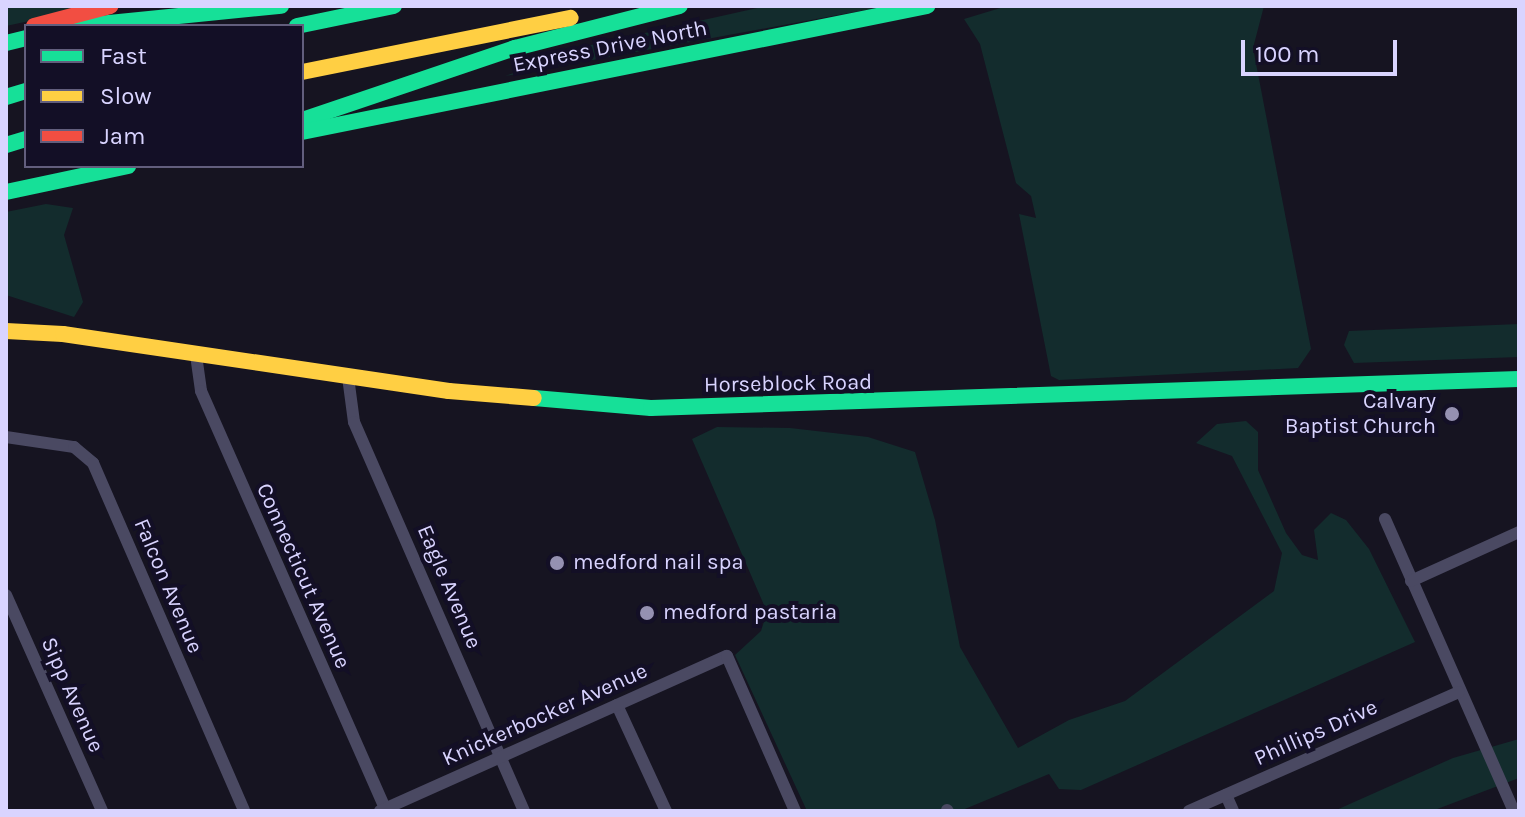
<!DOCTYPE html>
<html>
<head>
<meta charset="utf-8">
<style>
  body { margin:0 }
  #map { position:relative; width:1525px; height:817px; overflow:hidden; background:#161421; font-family:Karla,sans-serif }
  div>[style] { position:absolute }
  .green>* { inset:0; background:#132c2d }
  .street>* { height:12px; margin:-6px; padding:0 6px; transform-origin:6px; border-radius:6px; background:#4a4962 }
  .fast>* { height:16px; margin:-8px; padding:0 8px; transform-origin:8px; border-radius:8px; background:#16e098 }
  .slow>* { height:16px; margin:-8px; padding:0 8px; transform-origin:8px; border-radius:8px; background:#ffcf43 }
  .jam>* { height:16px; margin:-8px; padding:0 8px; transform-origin:8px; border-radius:8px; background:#f24e42 }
  .dots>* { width:22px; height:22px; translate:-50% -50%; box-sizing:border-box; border:4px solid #130f26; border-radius:50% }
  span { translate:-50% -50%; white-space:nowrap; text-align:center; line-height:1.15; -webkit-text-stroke:8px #130f26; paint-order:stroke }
  .street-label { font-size:22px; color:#d9d4ff }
  .poi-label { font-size:22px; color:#d9d4ff }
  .right { translate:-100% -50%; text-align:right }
  .left { translate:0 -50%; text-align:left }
  .frame { position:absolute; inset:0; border:8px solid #d9d4ff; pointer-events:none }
  .legend { position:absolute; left:24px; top:24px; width:280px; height:144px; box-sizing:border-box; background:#130f26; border:2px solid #625e7d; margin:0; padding:10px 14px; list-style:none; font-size:24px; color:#d9d4ff }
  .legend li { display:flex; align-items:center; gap:16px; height:40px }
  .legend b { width:40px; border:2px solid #625e7d }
  .scale { position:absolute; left:1241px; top:40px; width:156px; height:36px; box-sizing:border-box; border:4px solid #d9d4ff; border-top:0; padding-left:10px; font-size:24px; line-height:28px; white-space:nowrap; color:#d9d4ff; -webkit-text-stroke:6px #130f26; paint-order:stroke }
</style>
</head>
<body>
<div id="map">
  <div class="green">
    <div style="clip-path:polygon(6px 6px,99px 6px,6px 26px)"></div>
    <div style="clip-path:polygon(766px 6px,887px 6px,505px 76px,591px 45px)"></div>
    <div style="clip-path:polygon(1007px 6px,1264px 6px,1253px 48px,1311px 349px,1298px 368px,1059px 380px,1051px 376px,1019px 214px,1036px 218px,1031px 196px,1016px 183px,980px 44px,964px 19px)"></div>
    <div style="clip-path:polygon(46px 204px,73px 208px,64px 235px,83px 302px,74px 317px,6px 295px,6px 212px)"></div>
    <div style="clip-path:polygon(1519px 324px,1519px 357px,1354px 363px,1344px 345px,1349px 331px)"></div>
    <div style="clip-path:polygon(1246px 421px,1258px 432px,1258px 470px,1286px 533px,1302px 555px,1318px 560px,1314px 530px,1331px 513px,1346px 520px,1369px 549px,1415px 642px,1081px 790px,1059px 789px,1049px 774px,960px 811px,807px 811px,735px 655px,761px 631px,767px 612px,692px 439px,717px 427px,790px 428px,868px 437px,915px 452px,935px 520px,960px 647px,1018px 748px,1069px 720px,1125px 701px,1274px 591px,1282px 553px,1232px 456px,1196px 443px,1217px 424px)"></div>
    <div style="clip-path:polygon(1519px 739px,1519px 778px,1432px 811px,1334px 811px,1453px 758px)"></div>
  </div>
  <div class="street">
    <div style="left:196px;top:355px;width:36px;rotate:82deg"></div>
    <div style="left:201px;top:391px;width:459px;rotate:66.2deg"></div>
    <div style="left:348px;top:377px;width:45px;rotate:82.4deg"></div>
    <div style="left:354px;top:422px;width:425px;rotate:66.4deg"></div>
    <div style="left:6px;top:437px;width:69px;rotate:8.4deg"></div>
    <div style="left:74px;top:447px;width:25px;rotate:40deg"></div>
    <div style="left:93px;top:463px;width:379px;rotate:66.5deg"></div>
    <div style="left:1385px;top:519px;width:319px;rotate:66.2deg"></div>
    <div style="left:1411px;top:581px;width:119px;rotate:-24.4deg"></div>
    <div style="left:6px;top:595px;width:236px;rotate:66deg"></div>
    <div style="left:617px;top:705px;width:117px;rotate:65.2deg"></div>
    <div style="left:1226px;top:795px;width:17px;rotate:66deg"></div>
    <div style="left:947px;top:810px;width:1px;rotate:45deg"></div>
    <div style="left:380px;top:811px;width:380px;rotate:-24.1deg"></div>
    <div style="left:727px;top:656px;width:169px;rotate:66.3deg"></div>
    <div style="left:1189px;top:811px;width:295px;rotate:-23.8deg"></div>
  </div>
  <div class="fast">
    <div style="left:79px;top:26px;width:203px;rotate:-5.7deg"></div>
    <div style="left:297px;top:26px;width:99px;rotate:-11.7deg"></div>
    <div style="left:6px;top:43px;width:21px;rotate:-14deg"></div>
    <div style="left:6px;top:97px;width:21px;rotate:-17deg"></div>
    <div style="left:302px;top:120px;width:225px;rotate:-18.7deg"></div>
    <div style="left:515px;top:48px;width:170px;rotate:-14.3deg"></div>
    <div style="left:302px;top:132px;width:638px;rotate:-11.4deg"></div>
    <div style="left:6px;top:145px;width:21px;rotate:-17deg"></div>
    <div style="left:6px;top:192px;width:125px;rotate:-12deg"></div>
    <div style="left:534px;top:398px;width:117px;rotate:4.9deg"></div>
    <div style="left:651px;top:408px;width:868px;rotate:-1.91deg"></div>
  </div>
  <div class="slow">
    <div style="left:302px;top:72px;width:274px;rotate:-11.4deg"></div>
    <div style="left:6px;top:331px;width:57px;rotate:3deg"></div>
    <div style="left:63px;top:334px;width:390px;rotate:8.4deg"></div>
    <div style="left:449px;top:391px;width:85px;rotate:4.7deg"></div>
  </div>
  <div class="jam">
    <div style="left:34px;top:26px;width:79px;rotate:-14.7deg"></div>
  </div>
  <div class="dots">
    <div style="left:1452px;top:414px;background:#9591b1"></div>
    <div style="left:557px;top:563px;background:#9591b1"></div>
    <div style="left:647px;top:613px;background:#9591b1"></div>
  </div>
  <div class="street-label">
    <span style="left:610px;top:47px;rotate:-11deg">Express Drive North</span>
    <span style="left:788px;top:384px;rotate:-1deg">Horseblock Road</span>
    <span style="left:303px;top:576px;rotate:66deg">Connecticut Avenue</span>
    <span style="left:168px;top:586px;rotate:67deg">Falcon Avenue</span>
    <span style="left:449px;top:587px;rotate:67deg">Eagle Avenue</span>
    <span style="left:72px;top:695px;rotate:66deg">Sipp Avenue</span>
    <span style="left:545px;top:715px;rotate:-24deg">Knickerbocker Avenue</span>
    <span style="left:1316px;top:733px;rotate:-24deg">Phillips Drive</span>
  </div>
  <div class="poi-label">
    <span class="right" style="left:1436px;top:414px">Calvary<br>Baptist Church</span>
    <span class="left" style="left:573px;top:563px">medford nail spa</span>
    <span class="left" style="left:663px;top:613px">medford pastaria</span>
  </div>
  <div class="frame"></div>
  <ul class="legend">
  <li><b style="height:10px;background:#16e098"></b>Fast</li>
  <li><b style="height:10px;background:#ffcf43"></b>Slow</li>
  <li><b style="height:10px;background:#f24e42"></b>Jam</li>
  </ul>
  <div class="scale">100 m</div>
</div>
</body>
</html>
